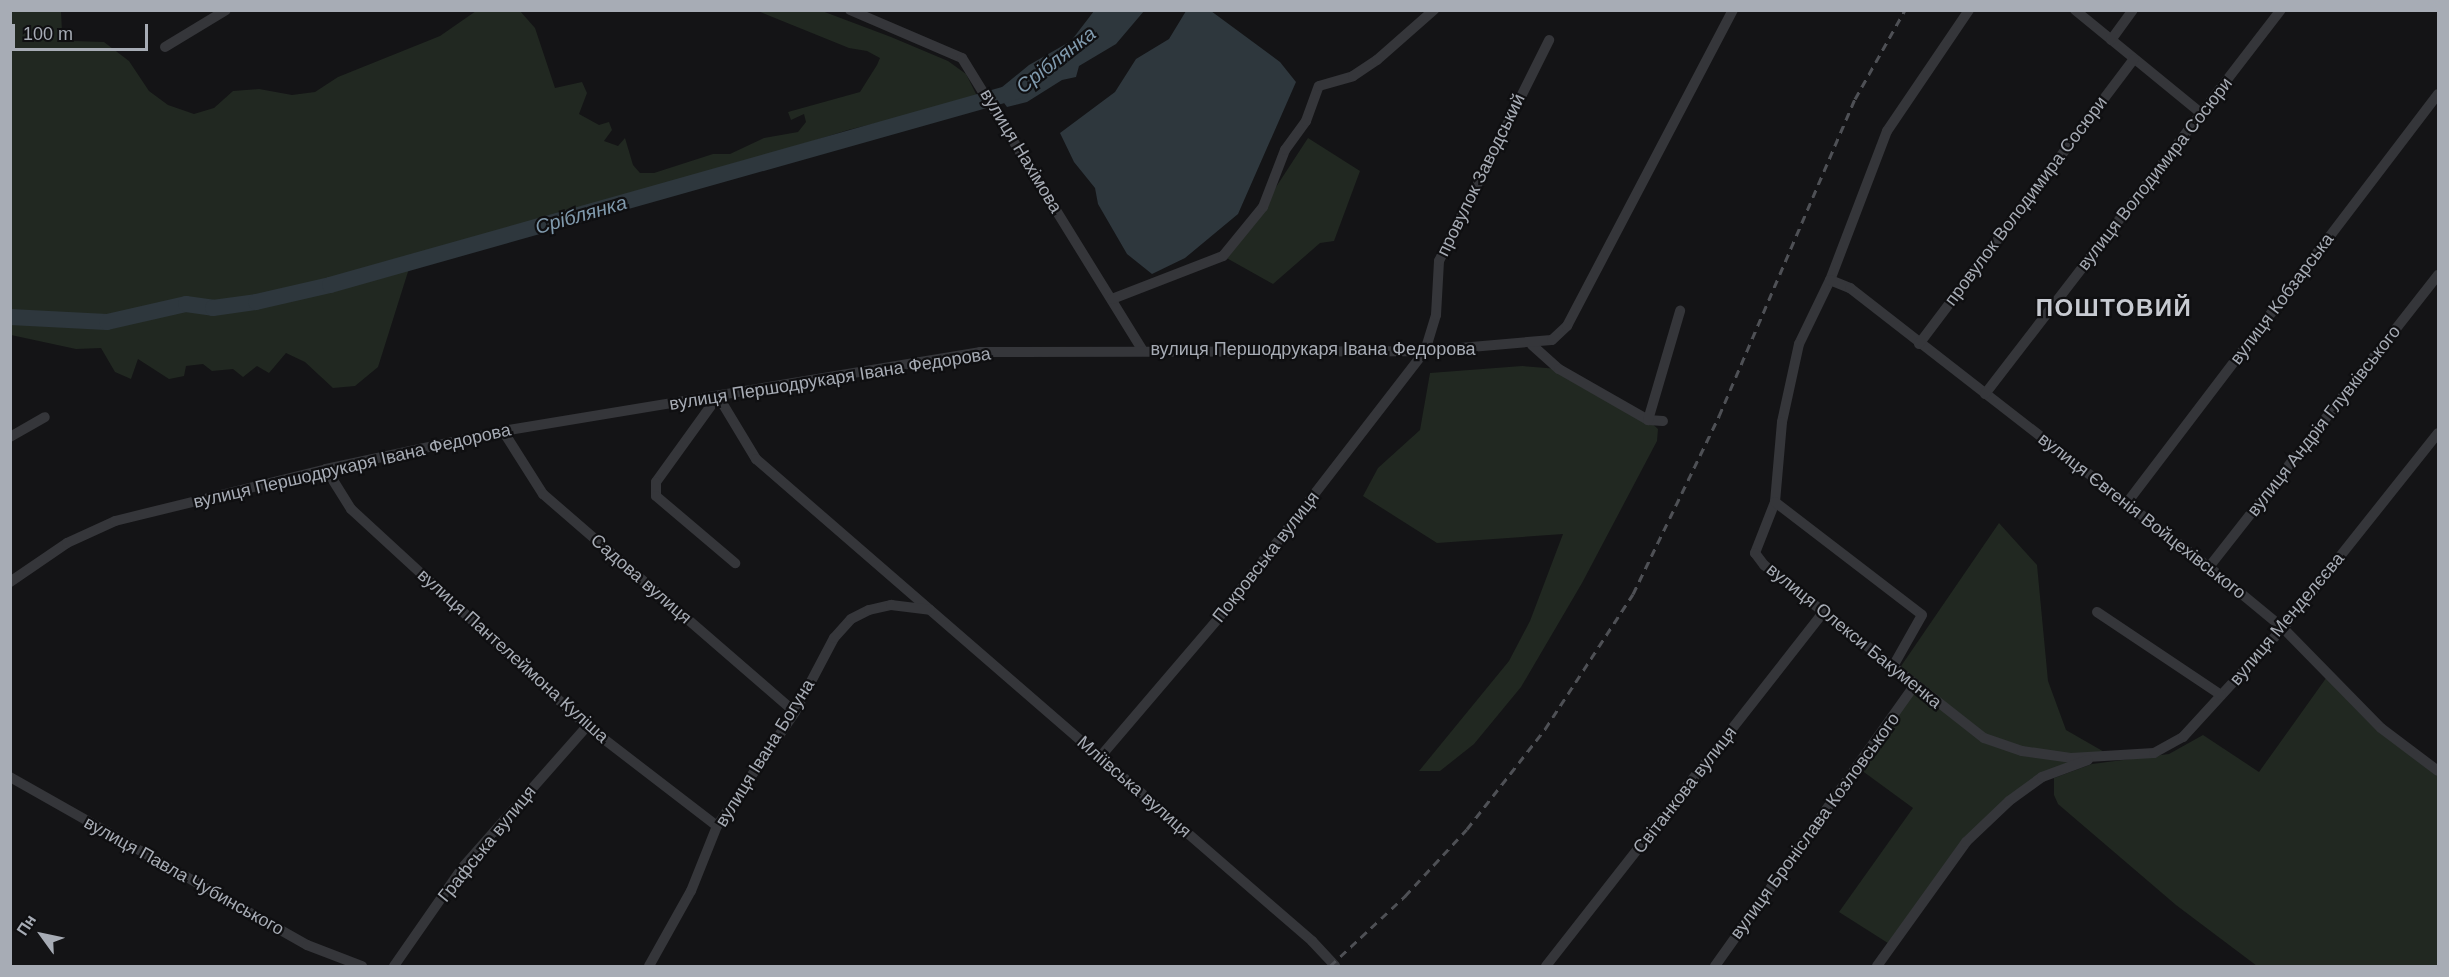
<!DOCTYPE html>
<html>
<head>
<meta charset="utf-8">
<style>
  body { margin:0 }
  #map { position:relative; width:2449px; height:977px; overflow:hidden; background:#141416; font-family:Helvetica,sans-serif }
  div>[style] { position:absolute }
  .green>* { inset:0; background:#212821 }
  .water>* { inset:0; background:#2e373d }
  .river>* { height:16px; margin:-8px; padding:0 8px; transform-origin:8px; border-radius:8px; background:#2e373d }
  .minor>* { height:10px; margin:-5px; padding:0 5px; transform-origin:5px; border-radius:5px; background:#35363a }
  .rail>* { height:3px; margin-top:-1.5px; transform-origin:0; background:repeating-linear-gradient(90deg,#4e5055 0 8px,transparent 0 14px) }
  span { translate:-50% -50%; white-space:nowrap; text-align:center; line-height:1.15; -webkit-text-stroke:4.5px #0f0f11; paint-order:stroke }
  .street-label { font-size:18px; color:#a7acb5 }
  .water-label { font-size:20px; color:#809aad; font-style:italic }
  .district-label { font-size:24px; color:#c7cad1; font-weight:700; letter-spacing:1.5px }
  .frame { position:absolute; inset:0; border:12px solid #a7acb5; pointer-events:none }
  .north { position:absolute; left:12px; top:905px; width:60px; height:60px; -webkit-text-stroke:4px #0f0f11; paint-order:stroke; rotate:303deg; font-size:16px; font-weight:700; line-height:24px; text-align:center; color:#a7acb5 }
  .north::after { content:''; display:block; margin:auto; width:21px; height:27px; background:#a7acb5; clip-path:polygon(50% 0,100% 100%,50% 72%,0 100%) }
  .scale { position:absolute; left:12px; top:24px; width:136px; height:27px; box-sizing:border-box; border:3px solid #a7acb5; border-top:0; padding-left:8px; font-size:18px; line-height:21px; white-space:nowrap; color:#a7acb5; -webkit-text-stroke:4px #0f0f11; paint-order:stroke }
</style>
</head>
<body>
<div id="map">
  <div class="green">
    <div style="clip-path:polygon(10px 11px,61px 11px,62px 32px,72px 41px,104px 42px,129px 61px,149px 91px,168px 105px,194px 114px,214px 108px,233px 91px,259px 89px,292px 95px,315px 92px,338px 77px,440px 36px,476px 11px,520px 11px,535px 28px,555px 88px,582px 82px,587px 93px,579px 114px,599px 125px,609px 122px,612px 130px,604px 141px,618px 146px,625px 138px,633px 165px,640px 173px,654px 173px,713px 154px,730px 154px,764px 138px,798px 132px,806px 122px,804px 114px,791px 120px,788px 112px,860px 92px,877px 65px,880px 58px,867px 51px,849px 48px,758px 11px,822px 11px,891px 37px,948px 61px,966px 74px,978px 98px,848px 130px,571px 216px,412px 259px,378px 367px,355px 386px,333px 388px,305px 362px,286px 353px,269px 373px,257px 366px,243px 377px,233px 369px,212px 371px,203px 364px,186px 366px,184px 376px,169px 379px,138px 359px,131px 379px,115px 372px,101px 348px,76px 349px,11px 335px)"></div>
    <div style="clip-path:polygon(1308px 138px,1360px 171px,1334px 241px,1320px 243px,1273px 284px,1223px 256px,1263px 207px)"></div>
    <div style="clip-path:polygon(1522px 366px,1559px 369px,1648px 420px,1658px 429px,1657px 441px,1582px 583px,1521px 687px,1474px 744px,1440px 771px,1419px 771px,1509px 661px,1530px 621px,1563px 534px,1437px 543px,1363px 496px,1378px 468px,1420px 430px,1430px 373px)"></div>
    <div style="clip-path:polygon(1999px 523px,2037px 565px,2048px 681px,2066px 730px,2106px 753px,2042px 777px,1966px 842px,1891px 945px,1839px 912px,1913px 808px,1857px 767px,1914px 687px,1897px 672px)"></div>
    <div style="clip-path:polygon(2329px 674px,2360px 707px,2438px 771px,2438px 966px,2257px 966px,2176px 905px,2058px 804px,2054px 795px,2054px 778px,2092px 764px,2169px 754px,2203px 735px,2259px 772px)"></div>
  </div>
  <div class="water">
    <div style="clip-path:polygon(1094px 11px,1144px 11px,1116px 44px,1079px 66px,1076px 77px,1062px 80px,1027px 102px,1007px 107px,996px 92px,1029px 65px,1071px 41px)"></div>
    <div style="clip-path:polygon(1186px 11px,1211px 11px,1280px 62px,1296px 82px,1238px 214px,1185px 258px,1152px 274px,1127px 254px,1098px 204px,1095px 188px,1074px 162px,1060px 133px,1115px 92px,1136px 59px,1169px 39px)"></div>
  </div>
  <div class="river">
    <div style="left:10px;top:317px;width:97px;rotate:3deg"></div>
    <div style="left:107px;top:322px;width:81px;rotate:-12.8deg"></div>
    <div style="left:186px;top:304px;width:27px;rotate:8deg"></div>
    <div style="left:213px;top:308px;width:43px;rotate:-7.9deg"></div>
    <div style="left:256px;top:302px;width:76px;rotate:-12.9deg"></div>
    <div style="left:330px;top:285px;width:718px;rotate:-15.76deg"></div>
  </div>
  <div class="minor">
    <div style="left:850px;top:10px;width:122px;rotate:23.2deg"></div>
    <div style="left:962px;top:58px;width:342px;rotate:58.3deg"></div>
    <div style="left:1969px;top:10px;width:146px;rotate:124.1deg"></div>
    <div style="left:1887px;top:131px;width:160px;rotate:110.9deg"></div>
    <div style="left:1830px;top:280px;width:71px;rotate:115.8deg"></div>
    <div style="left:1799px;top:344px;width:80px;rotate:102.3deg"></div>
    <div style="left:1782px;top:422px;width:80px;rotate:95deg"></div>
    <div style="left:1775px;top:502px;width:55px;rotate:111.4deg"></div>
    <div style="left:1755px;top:553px;width:15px;rotate:53deg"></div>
    <div style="left:1764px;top:565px;width:280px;rotate:38.2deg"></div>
    <div style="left:1984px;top:738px;width:40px;rotate:18.9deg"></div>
    <div style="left:2022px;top:751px;width:49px;rotate:8.1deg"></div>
    <div style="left:2071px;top:758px;width:83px;rotate:-3.4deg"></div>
    <div style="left:2154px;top:753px;width:33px;rotate:-29deg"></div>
    <div style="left:2183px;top:737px;width:148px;rotate:-47.5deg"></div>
    <div style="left:2283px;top:628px;width:249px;rotate:-51.5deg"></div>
    <div style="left:2075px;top:10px;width:164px;rotate:39.3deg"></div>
    <div style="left:2111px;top:40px;width:37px;rotate:-54deg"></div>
    <div style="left:165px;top:47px;width:71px;rotate:-31.2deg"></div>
    <div style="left:1830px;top:280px;width:22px;rotate:22deg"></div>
    <div style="left:1850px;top:288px;width:455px;rotate:37.9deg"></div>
    <div style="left:2209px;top:567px;width:96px;rotate:39.5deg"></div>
    <div style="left:2283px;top:628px;width:140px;rotate:45.6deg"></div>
    <div style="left:2381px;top:728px;width:71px;rotate:37deg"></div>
    <div style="left:1112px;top:299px;width:119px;rotate:-21.2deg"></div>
    <div style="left:1223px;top:256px;width:63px;rotate:-50.8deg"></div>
    <div style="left:1263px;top:207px;width:61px;rotate:-68.9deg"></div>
    <div style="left:1285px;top:150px;width:36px;rotate:-54deg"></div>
    <div style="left:1306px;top:121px;width:37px;rotate:-70deg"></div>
    <div style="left:1319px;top:86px;width:35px;rotate:-16deg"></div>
    <div style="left:1353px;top:76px;width:29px;rotate:-34deg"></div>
    <div style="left:1377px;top:60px;width:76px;rotate:-41.3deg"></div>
    <div style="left:1919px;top:344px;width:357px;rotate:-53deg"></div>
    <div style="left:1532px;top:345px;width:36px;rotate:42deg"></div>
    <div style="left:1559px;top:369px;width:103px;rotate:29.8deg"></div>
    <div style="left:1648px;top:420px;width:15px;rotate:4deg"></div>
    <div style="left:1985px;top:394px;width:485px;rotate:-52.4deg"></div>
    <div style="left:718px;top:396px;width:74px;rotate:58.9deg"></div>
    <div style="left:756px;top:459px;width:736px;rotate:40.92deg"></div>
    <div style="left:1312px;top:941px;width:34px;rotate:47deg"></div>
    <div style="left:718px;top:396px;width:106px;rotate:125.8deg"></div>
    <div style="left:656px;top:482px;width:14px;rotate:90deg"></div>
    <div style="left:656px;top:496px;width:104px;rotate:40.3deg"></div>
    <div style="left:1648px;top:420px;width:114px;rotate:-73.6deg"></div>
    <div style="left:503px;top:431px;width:75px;rotate:57.6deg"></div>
    <div style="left:543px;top:494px;width:333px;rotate:40.9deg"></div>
    <div style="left:10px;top:437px;width:40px;rotate:-29.7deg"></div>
    <div style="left:326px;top:469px;width:47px;rotate:58deg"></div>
    <div style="left:351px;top:509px;width:321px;rotate:42.6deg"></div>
    <div style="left:587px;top:726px;width:164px;rotate:37.6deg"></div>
    <div style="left:1775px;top:502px;width:185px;rotate:37.5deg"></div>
    <div style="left:1922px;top:615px;width:61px;rotate:119.5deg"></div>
    <div style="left:2126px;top:504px;width:515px;rotate:-52.73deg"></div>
    <div style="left:2209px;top:567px;width:371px;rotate:-51.9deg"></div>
    <div style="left:10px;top:582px;width:69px;rotate:-34.4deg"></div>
    <div style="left:67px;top:543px;width:53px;rotate:-24.6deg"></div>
    <div style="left:115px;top:521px;width:217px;rotate:-13.8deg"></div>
    <div style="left:326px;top:469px;width:181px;rotate:-12.1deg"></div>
    <div style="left:503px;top:431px;width:483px;rotate:-9.4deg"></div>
    <div style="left:980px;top:352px;width:445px;rotate:-0.1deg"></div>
    <div style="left:1425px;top:351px;width:127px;rotate:-5deg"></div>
    <div style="left:1552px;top:340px;width:21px;rotate:-43deg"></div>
    <div style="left:1567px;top:326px;width:357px;rotate:-62.3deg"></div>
    <div style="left:2097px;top:612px;width:149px;rotate:33.8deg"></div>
    <div style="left:1100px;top:757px;width:180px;rotate:-49.5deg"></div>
    <div style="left:1217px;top:620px;width:340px;rotate:-52.3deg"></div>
    <div style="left:1425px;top:351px;width:38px;rotate:-73deg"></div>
    <div style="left:1436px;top:315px;width:54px;rotate:-86.8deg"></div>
    <div style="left:1439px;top:261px;width:247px;rotate:-63.5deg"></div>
    <div style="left:10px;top:777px;width:341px;rotate:29.5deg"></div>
    <div style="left:307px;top:945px;width:59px;rotate:20.9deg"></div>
    <div style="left:394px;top:966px;width:119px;rotate:-55.2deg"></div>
    <div style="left:462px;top:868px;width:189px;rotate:-48.6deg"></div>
    <div style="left:649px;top:966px;width:86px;rotate:-60.8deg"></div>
    <div style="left:691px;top:891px;width:70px;rotate:-68.2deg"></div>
    <div style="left:717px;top:826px;width:138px;rotate:-55.6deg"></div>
    <div style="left:795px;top:712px;width:84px;rotate:-62.2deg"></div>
    <div style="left:834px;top:638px;width:25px;rotate:-48deg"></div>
    <div style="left:851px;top:619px;width:20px;rotate:-27deg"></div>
    <div style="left:869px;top:610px;width:23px;rotate:-13deg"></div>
    <div style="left:891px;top:605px;width:39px;rotate:7deg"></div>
    <div style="left:1546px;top:966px;width:449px;rotate:-51.9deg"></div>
    <div style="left:1715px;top:966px;width:344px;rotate:-54.6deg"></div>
    <div style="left:1877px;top:966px;width:153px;rotate:-54.3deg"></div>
    <div style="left:1966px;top:842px;width:59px;rotate:-43.6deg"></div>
    <div style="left:2009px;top:801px;width:41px;rotate:-36deg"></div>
    <div style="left:2042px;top:777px;width:49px;rotate:-20.3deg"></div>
  </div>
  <div class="rail">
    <div style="left:1330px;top:966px;width:103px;rotate:-43deg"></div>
    <div style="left:1405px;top:896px;width:91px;rotate:-47.2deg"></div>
    <div style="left:1467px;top:829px;width:127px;rotate:-52deg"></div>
    <div style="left:1545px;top:729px;width:161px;rotate:-56.9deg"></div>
    <div style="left:1633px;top:594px;width:198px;rotate:-64.2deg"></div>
    <div style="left:1719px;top:416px;width:345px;rotate:-66.8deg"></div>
    <div style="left:1855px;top:99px;width:102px;rotate:-60.7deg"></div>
  </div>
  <div class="street-label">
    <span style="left:1021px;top:151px;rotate:59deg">вулиця Нахімова</span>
    <span style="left:2155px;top:174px;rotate:-52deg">вулиця Володимира Сосюри</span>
    <span style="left:1481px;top:175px;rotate:-64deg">провулок Заводський</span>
    <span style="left:2026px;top:201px;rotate:-53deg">провулок Володимира Сосюри</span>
    <span style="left:2282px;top:299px;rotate:-53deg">вулиця Кобзарська</span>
    <span style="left:1313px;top:349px">вулиця Першодрукаря Івана Федорова</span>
    <span style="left:830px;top:379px;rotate:-9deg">вулиця Першодрукаря Івана Федорова</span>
    <span style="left:2324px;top:421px;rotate:-52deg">вулиця Андрія Глувківського</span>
    <span style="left:352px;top:466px;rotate:-13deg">вулиця Першодрукаря Івана Федорова</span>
    <span style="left:2142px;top:516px;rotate:38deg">вулиця Євгенія Войцехівського</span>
    <span style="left:1266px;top:557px;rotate:-52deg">Покровська вулиця</span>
    <span style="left:641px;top:579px;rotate:41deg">Садова вулиця</span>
    <span style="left:2287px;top:619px;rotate:-50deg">вулиця Менделєєва</span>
    <span style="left:1854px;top:636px;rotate:39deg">вулиця Олекси Бакуменка</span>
    <span style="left:513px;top:656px;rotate:42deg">вулиця Пантелеймона Куліша</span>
    <span style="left:765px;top:753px;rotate:-58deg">вулиця Івана Богуна</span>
    <span style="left:1134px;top:787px;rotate:41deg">Мліївська вулиця</span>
    <span style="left:1685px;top:790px;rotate:-52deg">Світанкова вулиця</span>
    <span style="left:1815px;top:826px;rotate:-54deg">вулиця Броніслава Козловського</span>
    <span style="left:487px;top:844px;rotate:-51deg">Графська вулиця</span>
    <span style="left:184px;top:876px;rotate:29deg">вулиця Павла Чубинського</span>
  </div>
  <div class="water-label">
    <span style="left:1056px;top:60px;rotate:-38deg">Сріблянка</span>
    <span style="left:581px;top:215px;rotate:-16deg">Сріблянка</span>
  </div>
  <div class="district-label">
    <span style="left:2114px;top:308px">ПОШТОВИЙ</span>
  </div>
  <div class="frame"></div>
  <div class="north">Пн</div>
  <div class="scale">100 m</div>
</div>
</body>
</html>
